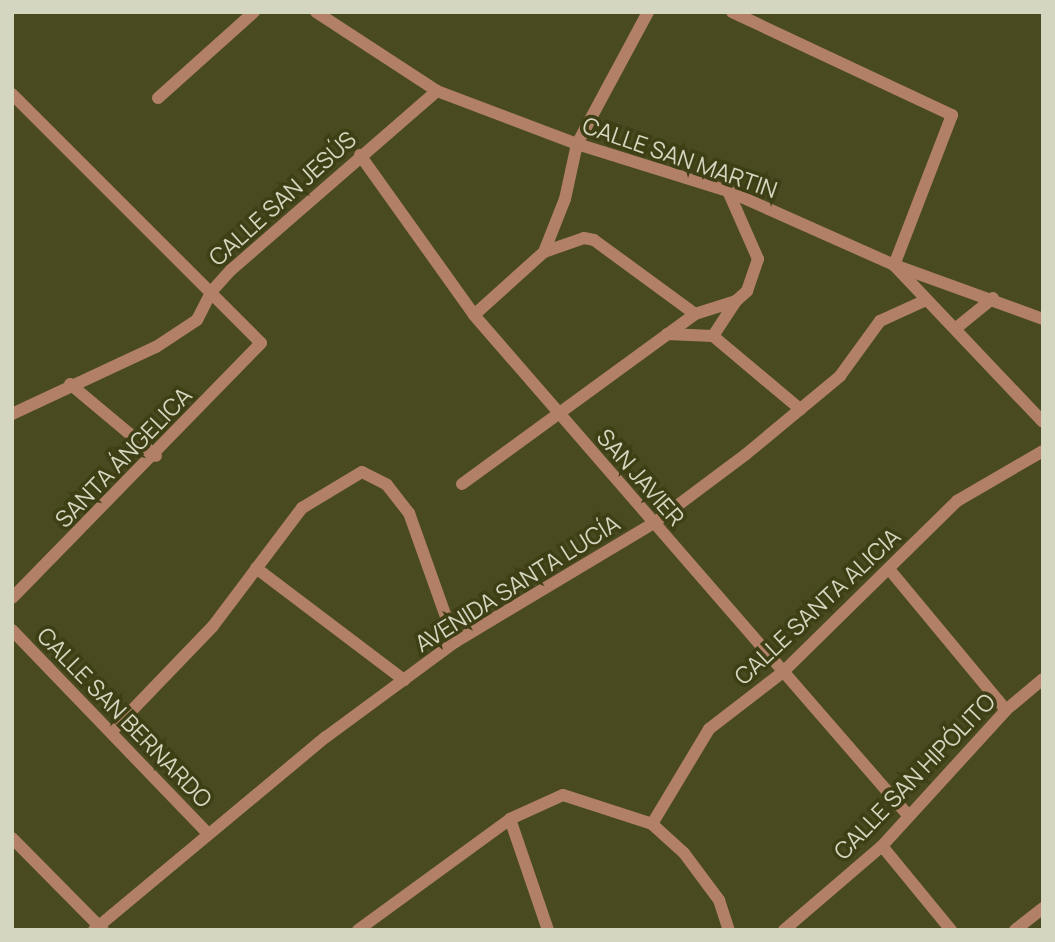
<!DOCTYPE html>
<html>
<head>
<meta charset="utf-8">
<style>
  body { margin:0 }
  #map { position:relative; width:1055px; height:942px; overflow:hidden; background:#494a20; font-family:Manrope,sans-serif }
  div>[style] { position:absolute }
  .minor>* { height:12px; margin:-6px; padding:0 6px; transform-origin:6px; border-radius:6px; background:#b18066 }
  span { translate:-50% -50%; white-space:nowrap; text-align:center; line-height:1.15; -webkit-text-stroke:7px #3e3f15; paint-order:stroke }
  .street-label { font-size:23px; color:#d4d6bf }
  .frame { position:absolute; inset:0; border:14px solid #d4d6bf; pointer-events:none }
</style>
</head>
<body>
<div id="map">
  <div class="minor">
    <div style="left:316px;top:12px;width:145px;rotate:33.1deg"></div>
    <div style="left:437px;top:91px;width:150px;rotate:20.7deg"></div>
    <div style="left:577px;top:144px;width:158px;rotate:17.3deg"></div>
    <div style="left:728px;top:191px;width:182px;rotate:24deg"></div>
    <div style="left:894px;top:265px;width:158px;rotate:19.9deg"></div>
    <div style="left:732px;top:12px;width:243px;rotate:25.1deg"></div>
    <div style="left:952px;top:115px;width:161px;rotate:111.1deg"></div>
    <div style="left:894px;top:265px;width:216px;rotate:46.5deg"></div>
    <div style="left:12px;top:94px;width:352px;rotate:45deg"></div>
    <div style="left:261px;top:343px;width:356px;rotate:134.3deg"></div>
    <div style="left:158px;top:98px;width:129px;rotate:-41.9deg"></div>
    <div style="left:360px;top:155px;width:196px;rotate:54.5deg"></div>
    <div style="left:474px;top:315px;width:661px;rotate:49.05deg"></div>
    <div style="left:544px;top:252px;width:42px;rotate:-19.3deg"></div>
    <div style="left:584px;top:238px;width:10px;rotate:11deg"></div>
    <div style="left:594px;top:240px;width:125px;rotate:36.2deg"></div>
    <div style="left:474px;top:315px;width:94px;rotate:-42deg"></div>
    <div style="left:544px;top:252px;width:57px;rotate:-68.4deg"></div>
    <div style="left:565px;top:199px;width:56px;rotate:-77.7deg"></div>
    <div style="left:577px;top:144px;width:150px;rotate:-61.7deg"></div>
    <div style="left:955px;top:329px;width:49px;rotate:-39.2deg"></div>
    <div style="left:667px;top:334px;width:46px;rotate:2.5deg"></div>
    <div style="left:713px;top:336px;width:42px;rotate:-56.7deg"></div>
    <div style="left:713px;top:336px;width:114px;rotate:40deg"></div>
    <div style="left:70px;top:384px;width:112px;rotate:39.9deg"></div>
    <div style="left:12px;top:414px;width:159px;rotate:-25deg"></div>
    <div style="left:156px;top:347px;width:49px;rotate:-33.4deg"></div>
    <div style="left:197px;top:320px;width:31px;rotate:-63deg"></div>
    <div style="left:211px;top:292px;width:30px;rotate:-48deg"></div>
    <div style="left:231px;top:270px;width:273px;rotate:-41deg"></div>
    <div style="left:462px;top:484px;width:288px;rotate:-36.1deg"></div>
    <div style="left:695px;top:314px;width:43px;rotate:-17.6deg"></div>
    <div style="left:736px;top:301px;width:15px;rotate:-42deg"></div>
    <div style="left:747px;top:291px;width:34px;rotate:-71deg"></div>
    <div style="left:758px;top:259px;width:74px;rotate:-113.8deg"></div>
    <div style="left:256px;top:568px;width:186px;rotate:37.1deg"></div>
    <div style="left:889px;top:569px;width:183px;rotate:50.3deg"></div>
    <div style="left:12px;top:630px;width:283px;rotate:46.1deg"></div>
    <div style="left:113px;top:730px;width:144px;rotate:-46.1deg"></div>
    <div style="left:213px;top:626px;width:148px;rotate:-53deg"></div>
    <div style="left:302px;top:508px;width:70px;rotate:-31deg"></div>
    <div style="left:362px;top:472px;width:28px;rotate:27deg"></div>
    <div style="left:387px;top:485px;width:36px;rotate:52deg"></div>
    <div style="left:409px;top:513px;width:137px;rotate:70.4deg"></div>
    <div style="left:510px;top:819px;width:117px;rotate:71.1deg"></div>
    <div style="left:652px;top:824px;width:111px;rotate:-59deg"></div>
    <div style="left:709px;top:729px;width:93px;rotate:-37.6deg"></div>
    <div style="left:783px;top:672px;width:244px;rotate:-44.5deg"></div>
    <div style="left:957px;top:501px;width:99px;rotate:-30.2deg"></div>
    <div style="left:12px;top:838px;width:129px;rotate:45.3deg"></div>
    <div style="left:882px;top:846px;width:109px;rotate:50.6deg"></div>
    <div style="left:94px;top:930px;width:302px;rotate:-39.8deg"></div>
    <div style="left:326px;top:737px;width:160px;rotate:-36.4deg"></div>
    <div style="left:455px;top:642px;width:232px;rotate:-30.9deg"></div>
    <div style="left:654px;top:523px;width:114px;rotate:-36.8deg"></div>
    <div style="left:745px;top:455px;width:124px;rotate:-39.7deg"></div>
    <div style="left:840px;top:376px;width:68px;rotate:-54deg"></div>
    <div style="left:880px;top:321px;width:51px;rotate:-24.5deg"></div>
    <div style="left:358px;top:930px;width:188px;rotate:-36.1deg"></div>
    <div style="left:510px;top:819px;width:58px;rotate:-24.4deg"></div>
    <div style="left:563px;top:795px;width:94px;rotate:18deg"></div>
    <div style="left:652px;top:824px;width:43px;rotate:42.2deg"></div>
    <div style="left:684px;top:853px;width:59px;rotate:53.3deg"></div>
    <div style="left:719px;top:900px;width:32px;rotate:72deg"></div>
    <div style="left:784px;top:930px;width:129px;rotate:-40.6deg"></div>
    <div style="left:882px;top:846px;width:184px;rotate:-47.6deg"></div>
    <div style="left:1006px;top:710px;width:48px;rotate:-40deg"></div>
    <div style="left:1015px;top:930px;width:36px;rotate:-38deg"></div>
  </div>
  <div class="street-label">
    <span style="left:680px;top:157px;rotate:19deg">CALLE SAN MARTIN</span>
    <span style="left:282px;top:198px;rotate:-42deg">CALLE SAN JESÚS</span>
    <span style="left:123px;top:457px;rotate:-46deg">SANTA ÁNGELICA</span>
    <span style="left:641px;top:477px;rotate:49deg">SAN JAVIER</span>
    <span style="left:517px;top:583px;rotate:-32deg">AVENIDA SANTA LUCÍA</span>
    <span style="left:817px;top:606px;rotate:-43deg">CALLE SANTA ALICIA</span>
    <span style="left:125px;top:717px;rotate:46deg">CALLE SAN BERNARDO</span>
    <span style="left:914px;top:776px;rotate:-46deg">CALLE SAN HIPÓLITO</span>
  </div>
  <div class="frame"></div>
</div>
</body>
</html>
